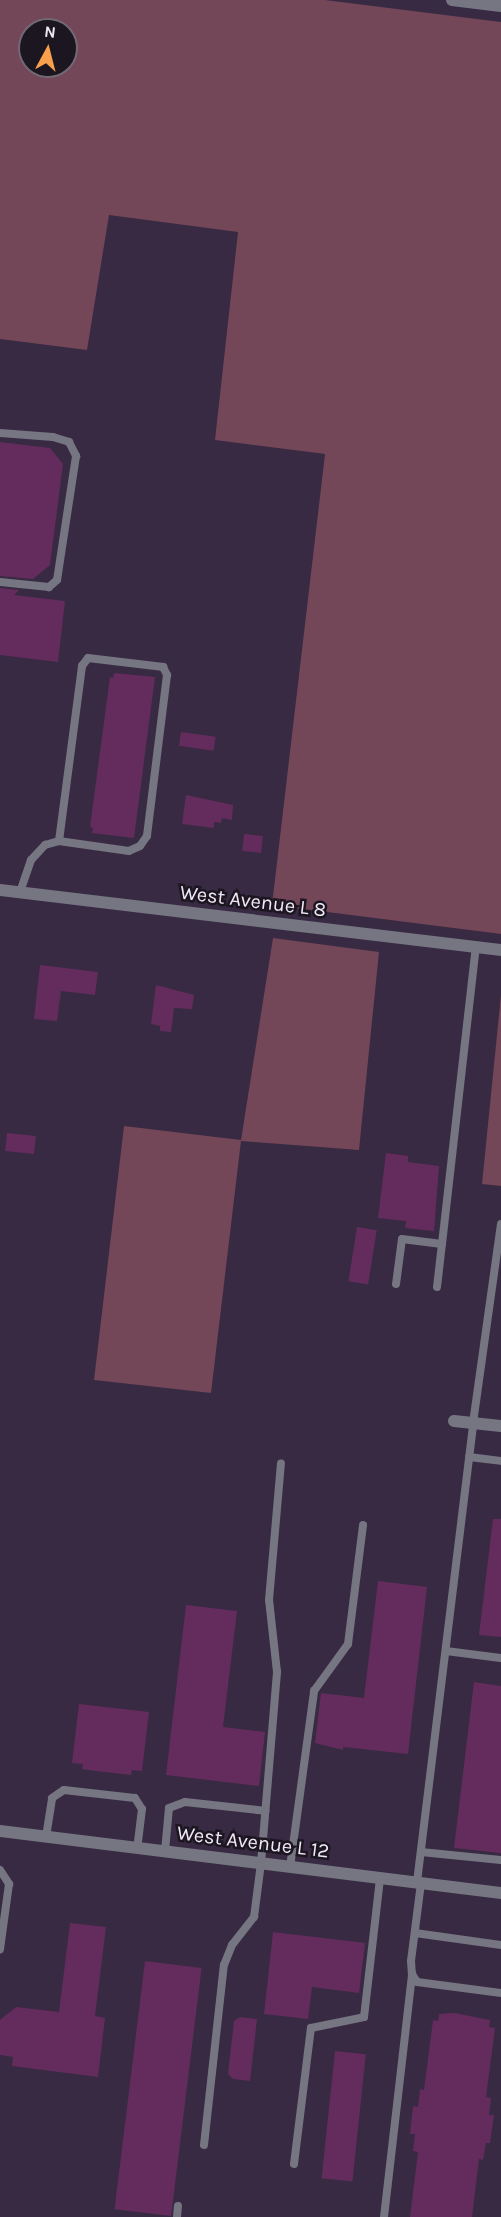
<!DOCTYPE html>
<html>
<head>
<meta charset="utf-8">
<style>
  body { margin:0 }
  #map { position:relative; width:501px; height:2217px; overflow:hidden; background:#372a42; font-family:Karla,sans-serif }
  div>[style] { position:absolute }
  .green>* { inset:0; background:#734658 }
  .building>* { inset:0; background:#642c5d; transform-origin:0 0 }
  .lane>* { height:8px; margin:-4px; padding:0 4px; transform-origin:4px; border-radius:4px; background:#767582 }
  .street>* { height:12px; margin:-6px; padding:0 6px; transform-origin:6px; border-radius:6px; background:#767582 }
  span { translate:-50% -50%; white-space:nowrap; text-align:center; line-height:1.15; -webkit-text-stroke:5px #1c1620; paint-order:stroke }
  .street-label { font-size:20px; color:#f0e8f7 }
  .north { position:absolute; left:18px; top:18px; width:60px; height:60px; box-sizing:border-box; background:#1c1620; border:2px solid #716a76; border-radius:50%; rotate:7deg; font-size:16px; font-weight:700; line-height:24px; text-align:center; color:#f0e8f7 }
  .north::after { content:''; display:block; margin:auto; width:21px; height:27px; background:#f9a04c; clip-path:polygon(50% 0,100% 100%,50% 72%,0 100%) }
</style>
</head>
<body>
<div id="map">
  <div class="green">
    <div style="clip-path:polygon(evenodd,0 0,325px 0,501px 22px,501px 934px,272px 905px,325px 454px,215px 440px,238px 232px,109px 215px,87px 350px,0 339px,0 0,30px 30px,66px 30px,66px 66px,30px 66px,30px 30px)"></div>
    <div style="clip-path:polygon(273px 938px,379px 952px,359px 1150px,241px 1141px,211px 1393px,94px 1380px,124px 1126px,241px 1140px)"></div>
    <div style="clip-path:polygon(501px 995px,501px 1186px,482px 1184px)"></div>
  </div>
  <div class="building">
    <div style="clip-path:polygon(0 442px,50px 448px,63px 464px,50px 565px,33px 579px,0 576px)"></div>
    <div style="clip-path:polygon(0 588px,19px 590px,14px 595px,65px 601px,58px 662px,0 655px)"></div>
    <div style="clip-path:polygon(114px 673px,155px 677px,134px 838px,92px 833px,93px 828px,90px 827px,110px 677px,113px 678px)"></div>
    <div style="left:181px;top:732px;width:35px;height:14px;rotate:8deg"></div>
    <div style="clip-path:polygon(186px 795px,233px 805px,232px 820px,222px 818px,221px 823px,214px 822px,214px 828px,182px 824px)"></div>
    <div style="left:244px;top:834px;width:19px;height:17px;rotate:6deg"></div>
    <div style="clip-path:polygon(40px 965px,98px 972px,95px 995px,61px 991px,57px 1021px,34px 1019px)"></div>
    <div style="clip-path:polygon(156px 985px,194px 995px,192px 1009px,174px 1008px,171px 1032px,160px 1031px,160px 1026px,151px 1024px)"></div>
    <div style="left:7px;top:1133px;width:29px;height:18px;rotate:6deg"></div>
    <div style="clip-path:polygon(386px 1153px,408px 1156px,408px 1162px,439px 1166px,434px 1231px,405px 1228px,406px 1221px,378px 1218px)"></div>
    <div style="left:357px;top:1227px;width:20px;height:55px;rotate:9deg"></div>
    <div style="clip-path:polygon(493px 1519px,501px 1519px,501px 1637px,479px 1635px)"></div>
    <div style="clip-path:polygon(378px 1581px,427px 1587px,408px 1754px,343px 1747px,343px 1750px,315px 1743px,321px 1693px,364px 1698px)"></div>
    <div style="clip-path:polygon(186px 1605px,237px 1611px,223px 1727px,265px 1732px,259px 1786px,166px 1775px)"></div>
    <div style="clip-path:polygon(474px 1682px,501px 1686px,501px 1853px,454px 1848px)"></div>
    <div style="clip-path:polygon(79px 1704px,149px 1712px,142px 1771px,132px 1770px,131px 1775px,96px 1771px,82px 1769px,83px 1764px,72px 1763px)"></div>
    <div style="clip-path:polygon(70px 1923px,106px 1927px,95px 2016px,105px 2018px,98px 2077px,12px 2066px,13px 2057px,0 2055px,0 2020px,16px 2007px,59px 2012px)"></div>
    <div style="clip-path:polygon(273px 1932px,365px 1943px,359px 1993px,312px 1987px,308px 2019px,264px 2014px)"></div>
    <div style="left:145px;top:1961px;width:57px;height:250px;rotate:7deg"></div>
    <div style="clip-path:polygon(454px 2013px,490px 2020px,489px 2027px,495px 2028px,486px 2097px,491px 2098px,489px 2115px,494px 2115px,490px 2143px,486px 2143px,483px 2160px,479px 2159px,472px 2217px,410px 2217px,418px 2152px,413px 2151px,415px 2134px,410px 2134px,413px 2106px,418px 2107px,420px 2089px,424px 2090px,433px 2020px,438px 2021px,439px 2014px)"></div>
    <div style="clip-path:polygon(240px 2017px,257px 2019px,250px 2081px,233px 2079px,228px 2074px,234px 2021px)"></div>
    <div style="left:335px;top:2051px;width:31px;height:128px;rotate:6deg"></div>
  </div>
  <div class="lane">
    <div style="left:0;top:433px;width:53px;rotate:4.3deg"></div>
    <div style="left:53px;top:437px;width:17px;rotate:17deg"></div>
    <div style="left:69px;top:442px;width:16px;rotate:63deg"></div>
    <div style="left:76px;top:456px;width:125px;rotate:98.7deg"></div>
    <div style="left:57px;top:580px;width:11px;rotate:139deg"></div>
    <div style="left:49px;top:587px;width:49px;rotate:-174.2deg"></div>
    <div style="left:20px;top:892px;width:34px;rotate:-71deg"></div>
    <div style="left:31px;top:860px;width:21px;rotate:-47deg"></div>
    <div style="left:45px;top:845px;width:15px;rotate:-16deg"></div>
    <div style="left:59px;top:841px;width:177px;rotate:-82.5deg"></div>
    <div style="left:82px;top:666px;width:10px;rotate:-53deg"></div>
    <div style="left:88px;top:658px;width:76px;rotate:6.8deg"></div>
    <div style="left:163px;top:667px;width:9px;rotate:63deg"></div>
    <div style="left:167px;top:675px;width:162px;rotate:97.1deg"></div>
    <div style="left:147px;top:836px;width:12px;rotate:125deg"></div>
    <div style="left:140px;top:846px;width:12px;rotate:156deg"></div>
    <div style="left:129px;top:851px;width:71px;rotate:-171.9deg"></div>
    <div style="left:396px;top:1284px;width:45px;rotate:-82.4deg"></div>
    <div style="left:402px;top:1239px;width:40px;rotate:7.1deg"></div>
    <div style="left:442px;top:1244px;width:299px;rotate:-83.5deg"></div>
    <div style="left:437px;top:1287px;width:43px;rotate:-83.4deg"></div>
    <div style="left:469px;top:1457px;width:32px;rotate:7deg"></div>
    <div style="left:446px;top:1651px;width:55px;rotate:7.3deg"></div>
    <div style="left:46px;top:1837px;width:39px;rotate:-81deg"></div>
    <div style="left:52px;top:1798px;width:14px;rotate:-34deg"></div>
    <div style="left:64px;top:1790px;width:71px;rotate:6.4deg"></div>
    <div style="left:135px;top:1798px;width:13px;rotate:58deg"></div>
    <div style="left:142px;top:1809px;width:39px;rotate:97deg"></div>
    <div style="left:165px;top:1851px;width:43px;rotate:-84.7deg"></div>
    <div style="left:169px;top:1808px;width:17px;rotate:-21deg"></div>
    <div style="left:185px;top:1802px;width:81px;rotate:6.3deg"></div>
    <div style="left:421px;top:1852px;width:80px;rotate:5.7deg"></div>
    <div style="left:290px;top:1867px;width:178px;rotate:-82.2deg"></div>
    <div style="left:314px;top:1691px;width:58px;rotate:-54.1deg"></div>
    <div style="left:348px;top:1644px;width:120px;rotate:-82.8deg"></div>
    <div style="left:0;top:1870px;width:17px;rotate:57deg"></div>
    <div style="left:9px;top:1884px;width:66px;rotate:97.9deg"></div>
    <div style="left:417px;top:1882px;width:462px;rotate:-83deg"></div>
    <div style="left:473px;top:1423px;width:201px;rotate:-82deg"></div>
    <div style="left:421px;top:1883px;width:79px;rotate:97.3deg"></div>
    <div style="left:411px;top:1961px;width:13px;rotate:86deg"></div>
    <div style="left:412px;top:1974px;width:9px;rotate:58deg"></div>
    <div style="left:417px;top:1982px;width:85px;rotate:7.5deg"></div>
    <div style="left:415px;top:1933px;width:87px;rotate:7.9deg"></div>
    <div style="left:204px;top:2145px;width:181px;rotate:-83.7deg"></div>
    <div style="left:224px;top:1965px;width:22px;rotate:-68deg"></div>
    <div style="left:232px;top:1945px;width:36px;rotate:-52deg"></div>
    <div style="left:254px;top:1917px;width:54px;rotate:-82.6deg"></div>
    <div style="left:261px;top:1863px;width:192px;rotate:-85.2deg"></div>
    <div style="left:277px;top:1672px;width:72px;rotate:-96.3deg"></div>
    <div style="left:269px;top:1600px;width:137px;rotate:-85deg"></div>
    <div style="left:294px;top:2164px;width:137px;rotate:-82.9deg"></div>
    <div style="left:311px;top:2028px;width:54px;rotate:-11.7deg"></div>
    <div style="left:364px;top:2017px;width:140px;rotate:-83.4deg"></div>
    <div style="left:177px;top:2217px;width:11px;rotate:-85deg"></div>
    <div style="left:384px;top:2217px;width:245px;rotate:-83.4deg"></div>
  </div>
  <div class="street">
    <div style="left:452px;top:0;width:49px;rotate:7deg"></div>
    <div style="left:0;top:890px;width:505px;rotate:6.83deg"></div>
    <div style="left:454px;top:1421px;width:47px;rotate:6.1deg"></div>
    <div style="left:0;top:1831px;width:505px;rotate:7.05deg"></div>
  </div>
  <div class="street-label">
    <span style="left:253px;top:901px;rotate:7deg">West Avenue L 8</span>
    <span style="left:253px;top:1842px;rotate:7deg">West Avenue L 12</span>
  </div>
  <div class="north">N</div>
</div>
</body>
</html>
